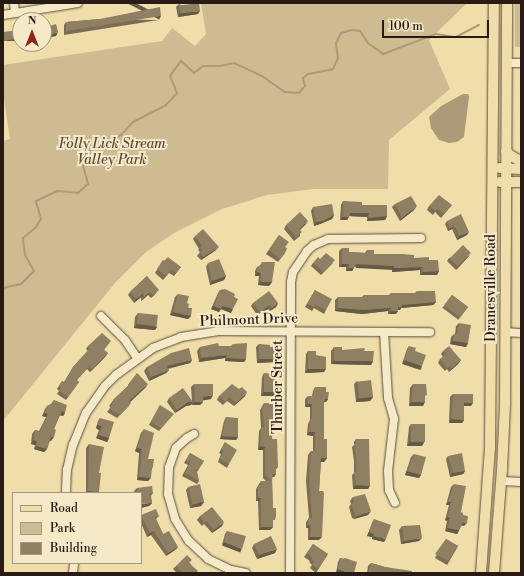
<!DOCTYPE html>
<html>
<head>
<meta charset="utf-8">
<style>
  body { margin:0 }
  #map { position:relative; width:524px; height:576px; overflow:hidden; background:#efddaa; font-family:"Libre Bodoni",serif }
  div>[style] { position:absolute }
  .green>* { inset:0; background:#cdbc91; transform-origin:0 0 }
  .water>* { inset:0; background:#ab9b78 }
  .stream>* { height:2px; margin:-1px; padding:0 1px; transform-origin:1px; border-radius:1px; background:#ab9b78 }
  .roads { filter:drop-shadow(0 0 1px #5a4c3b) drop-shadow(0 0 1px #5a4c3b) }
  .minor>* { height:8px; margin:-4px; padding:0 4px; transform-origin:4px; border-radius:4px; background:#f5e9c8 }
  .major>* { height:10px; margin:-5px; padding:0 5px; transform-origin:5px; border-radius:5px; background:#efddaa }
  .wall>* { inset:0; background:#7b6e55; transform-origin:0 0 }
  .shaded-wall>* { inset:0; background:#645a45; transform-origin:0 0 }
  .building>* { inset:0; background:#8f8063; transform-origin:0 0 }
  span { translate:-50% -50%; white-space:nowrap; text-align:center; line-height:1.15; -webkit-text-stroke:4px #f5e9c8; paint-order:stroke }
  .park-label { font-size:14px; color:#5a4b3b; font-style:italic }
  .street-label { font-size:14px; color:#281b16 }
  .frame { position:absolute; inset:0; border:4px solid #281b16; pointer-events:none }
  .legend { position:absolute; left:12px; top:492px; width:130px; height:72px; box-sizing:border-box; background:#f5e9c8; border:1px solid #a39781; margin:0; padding:5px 7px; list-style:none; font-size:12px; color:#281b16 }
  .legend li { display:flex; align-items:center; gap:8px; height:20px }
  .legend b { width:20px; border:1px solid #a39781 }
  .north { position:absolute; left:12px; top:12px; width:40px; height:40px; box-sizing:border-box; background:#f5e9c8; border:1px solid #a39781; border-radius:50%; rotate:0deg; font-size:11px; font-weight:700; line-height:16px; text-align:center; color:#281b16 }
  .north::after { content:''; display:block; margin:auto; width:14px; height:18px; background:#8f2418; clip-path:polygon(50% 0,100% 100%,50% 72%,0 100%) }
  .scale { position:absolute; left:382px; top:20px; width:107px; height:18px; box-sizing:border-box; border:2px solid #281b16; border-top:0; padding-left:5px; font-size:12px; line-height:14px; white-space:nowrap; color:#281b16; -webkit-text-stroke:3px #f5e9c8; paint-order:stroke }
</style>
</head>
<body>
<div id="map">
  <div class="green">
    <div style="clip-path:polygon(201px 3px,467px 3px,429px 40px,450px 89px,389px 140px,388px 189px,314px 189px,267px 195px,222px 209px,174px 233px,146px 252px,115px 283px,3px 421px,3px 141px,10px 139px,3px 92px,3px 65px,162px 41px,172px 28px,195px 46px,206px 34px)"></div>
    <div style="left:515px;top:3px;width:6px;height:44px"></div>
  </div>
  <div class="water">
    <div style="clip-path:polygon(463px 94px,468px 94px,469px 97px,464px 137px,457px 142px,449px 143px,439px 140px,431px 128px,429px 117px,441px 106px)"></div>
  </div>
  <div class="stream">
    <div style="left:3px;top:288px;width:18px;rotate:-13deg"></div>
    <div style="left:21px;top:284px;width:18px;rotate:-45deg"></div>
    <div style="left:34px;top:271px;width:18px;rotate:-119deg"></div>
    <div style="left:25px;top:255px;width:17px;rotate:-97deg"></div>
    <div style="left:23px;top:238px;width:17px;rotate:-40deg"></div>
    <div style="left:36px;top:227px;width:9px;rotate:-58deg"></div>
    <div style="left:41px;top:219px;width:19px;rotate:-106deg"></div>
    <div style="left:36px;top:201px;width:23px;rotate:-25deg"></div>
    <div style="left:57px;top:191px;width:21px;rotate:5deg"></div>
    <div style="left:78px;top:193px;width:13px;rotate:-42deg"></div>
    <div style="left:88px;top:184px;width:20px;rotate:-105deg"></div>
    <div style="left:83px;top:165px;width:17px;rotate:-62deg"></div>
    <div style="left:91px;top:150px;width:34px;rotate:-27deg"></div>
    <div style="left:121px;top:135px;width:18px;rotate:-47deg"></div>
    <div style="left:133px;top:122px;width:36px;rotate:-27deg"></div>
    <div style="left:165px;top:106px;width:18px;rotate:-47deg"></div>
    <div style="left:177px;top:93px;width:18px;rotate:-112deg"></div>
    <div style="left:170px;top:76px;width:19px;rotate:-54deg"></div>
    <div style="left:181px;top:61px;width:18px;rotate:43deg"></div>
    <div style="left:194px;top:73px;width:11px;rotate:-38deg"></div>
    <div style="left:203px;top:66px;width:16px"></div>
    <div style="left:219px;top:66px;width:15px;rotate:-11deg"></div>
    <div style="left:234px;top:63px;width:31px;rotate:25deg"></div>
    <div style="left:262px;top:76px;width:28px;rotate:35deg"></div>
    <div style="left:285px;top:92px;width:14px;rotate:4deg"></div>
    <div style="left:299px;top:93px;width:9px;rotate:-49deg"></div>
    <div style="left:305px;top:86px;width:8px;rotate:-104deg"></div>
    <div style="left:303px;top:78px;width:6px;rotate:-39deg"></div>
    <div style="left:308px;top:74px;width:25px;rotate:-11deg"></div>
    <div style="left:333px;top:69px;width:12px;rotate:-66deg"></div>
    <div style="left:338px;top:58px;width:15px;rotate:-98deg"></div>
    <div style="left:336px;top:43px;width:11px;rotate:-63deg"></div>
    <div style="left:341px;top:33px;width:11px;rotate:-15deg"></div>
    <div style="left:352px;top:30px;width:8px;rotate:7deg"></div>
    <div style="left:360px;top:31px;width:14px;rotate:56deg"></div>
    <div style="left:368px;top:43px;width:19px;rotate:36deg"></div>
    <div style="left:383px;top:54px;width:57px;rotate:-20.7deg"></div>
    <div style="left:436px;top:34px;width:20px;rotate:9deg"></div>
    <div style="left:456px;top:37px;width:26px;rotate:-28deg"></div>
  </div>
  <div class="roads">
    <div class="minor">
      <div style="left:14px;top:3px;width:10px;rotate:84deg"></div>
      <div style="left:3px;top:15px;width:76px;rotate:-9.1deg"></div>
      <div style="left:507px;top:63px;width:14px"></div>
      <div style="left:101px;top:316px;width:34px;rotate:45deg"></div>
      <div style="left:125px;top:340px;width:22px;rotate:56deg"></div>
      <div style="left:384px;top:332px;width:66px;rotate:86.5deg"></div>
      <div style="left:388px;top:398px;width:22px;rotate:74deg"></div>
      <div style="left:394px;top:419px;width:52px;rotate:96.6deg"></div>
      <div style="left:388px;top:471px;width:19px;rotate:87deg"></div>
      <div style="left:389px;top:490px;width:14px;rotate:65deg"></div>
      <div style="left:505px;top:332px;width:16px;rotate:4deg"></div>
      <div style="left:194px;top:434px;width:8px;rotate:150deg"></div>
      <div style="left:187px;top:438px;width:15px;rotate:138deg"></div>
      <div style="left:176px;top:448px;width:20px;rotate:110deg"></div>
      <div style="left:169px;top:467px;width:27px;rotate:92deg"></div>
      <div style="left:168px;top:494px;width:26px;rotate:74deg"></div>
      <div style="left:175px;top:519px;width:26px;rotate:58deg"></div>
      <div style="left:189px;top:541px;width:26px;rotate:43deg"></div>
      <div style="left:208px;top:559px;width:25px;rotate:26deg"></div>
      <div style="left:231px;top:570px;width:15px;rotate:11deg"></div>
      <div style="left:502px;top:481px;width:19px;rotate:3deg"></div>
      <div style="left:66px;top:493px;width:23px;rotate:-88deg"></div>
      <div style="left:67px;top:470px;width:26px;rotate:-77deg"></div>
      <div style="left:73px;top:445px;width:35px;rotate:-68deg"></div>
      <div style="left:86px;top:413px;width:33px;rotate:-55deg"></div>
      <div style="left:105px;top:386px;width:16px;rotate:-45deg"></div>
      <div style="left:116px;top:375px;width:46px;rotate:-36.1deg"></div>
      <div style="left:153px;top:348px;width:30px;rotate:-21deg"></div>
      <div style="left:181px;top:337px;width:36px;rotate:-9deg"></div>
      <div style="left:217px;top:331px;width:213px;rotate:0.3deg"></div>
      <div style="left:73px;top:573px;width:10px;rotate:-84deg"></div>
      <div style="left:290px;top:573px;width:291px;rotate:-89.8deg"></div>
      <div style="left:291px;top:282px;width:10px;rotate:-79deg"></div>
      <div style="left:293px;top:272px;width:25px;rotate:-56deg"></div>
      <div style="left:307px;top:251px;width:9px;rotate:-41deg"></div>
      <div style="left:314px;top:245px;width:15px;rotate:-23deg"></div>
      <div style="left:328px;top:239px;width:93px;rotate:-0.6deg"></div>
    </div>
    <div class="major">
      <div style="left:506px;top:151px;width:7px;rotate:45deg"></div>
      <div style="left:511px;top:156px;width:11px;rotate:27deg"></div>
      <div style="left:500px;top:168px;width:21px;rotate:3deg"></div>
      <div style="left:500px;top:182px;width:21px"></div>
      <div style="left:481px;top:573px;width:125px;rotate:-85.9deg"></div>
      <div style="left:490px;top:448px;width:445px;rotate:-89.5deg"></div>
      <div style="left:494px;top:573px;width:103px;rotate:-85.6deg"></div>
      <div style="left:502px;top:470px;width:66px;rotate:-87.4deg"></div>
      <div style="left:505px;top:404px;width:401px;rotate:-89.7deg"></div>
    </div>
  </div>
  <div class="wall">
    <div style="clip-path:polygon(179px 4px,198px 14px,178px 17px,176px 7px)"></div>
    <div style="clip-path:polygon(100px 19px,159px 20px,64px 35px,64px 25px,66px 22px)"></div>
    <div style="clip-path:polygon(343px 201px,362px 205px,387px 216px,385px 220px,367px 221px,367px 217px,349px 216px,347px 220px,340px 220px,341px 205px)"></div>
    <div style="clip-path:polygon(395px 204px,414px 210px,400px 221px,392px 207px)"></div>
    <div style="clip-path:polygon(452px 205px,441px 218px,435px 212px,433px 215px,427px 210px,429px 206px)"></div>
    <div style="clip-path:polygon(313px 207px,334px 215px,332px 219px,320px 224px,314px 226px,311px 211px)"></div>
    <div style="clip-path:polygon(447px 221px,467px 235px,457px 240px,452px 229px,448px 231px,445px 224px)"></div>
    <div style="clip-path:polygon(306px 224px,300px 230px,300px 236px,294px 241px,284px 229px,286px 225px)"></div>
    <div style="clip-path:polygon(279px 235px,285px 247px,285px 253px,278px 262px,266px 254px)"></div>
    <div style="clip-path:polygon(195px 236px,216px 250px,201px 260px,197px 256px,200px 252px,198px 250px,199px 249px,193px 239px)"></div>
    <div style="clip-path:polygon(342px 248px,349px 252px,365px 253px,367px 250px,374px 254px,429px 260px,439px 271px,437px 275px,420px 275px,420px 270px,392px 272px,392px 269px,354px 267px,352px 271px,346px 271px,346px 267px,339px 267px,339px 251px)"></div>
    <div style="clip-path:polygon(469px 256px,456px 270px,447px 261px,449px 258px)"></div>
    <div style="clip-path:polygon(320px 259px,333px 263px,321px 275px,311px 266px,313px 263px)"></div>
    <div style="clip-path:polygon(163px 260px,164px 261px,181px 267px,174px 276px,169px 273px,163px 280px,155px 273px)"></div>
    <div style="clip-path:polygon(262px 262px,272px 282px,269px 286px,258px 285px,259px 276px,255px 276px,255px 271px,257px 267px,260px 266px)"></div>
    <div style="clip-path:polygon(208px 263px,226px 276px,224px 280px,210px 285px,206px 267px)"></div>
    <div style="clip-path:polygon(147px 276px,156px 293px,151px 298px,148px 295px,141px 301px,141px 297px,134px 303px,128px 295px,130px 292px)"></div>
    <div style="clip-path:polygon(220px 290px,234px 297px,231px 313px,221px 309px,219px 312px,211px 309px,218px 293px)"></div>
    <div style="clip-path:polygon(315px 290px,326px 310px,324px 314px,314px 308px,312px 311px,305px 307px)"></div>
    <div style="clip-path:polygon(417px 291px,436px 302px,433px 305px,401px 308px,400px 310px,398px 310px,396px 314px,388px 314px,388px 311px,362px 314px,335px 311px,335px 300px,338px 297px,362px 297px,364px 295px,389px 295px,391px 293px,415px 293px)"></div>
    <div style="clip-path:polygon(178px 294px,187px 303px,191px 316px,188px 319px,170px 315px,175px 297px)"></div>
    <div style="left:452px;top:295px;width:20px;height:16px;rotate:37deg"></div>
    <div style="clip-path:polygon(253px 303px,278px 303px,276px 307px,270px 311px,268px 309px,257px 315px,251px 306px)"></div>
    <div style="clip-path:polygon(138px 313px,157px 327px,155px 330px,134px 328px,135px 317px)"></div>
    <div style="clip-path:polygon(459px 323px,468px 343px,466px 347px,450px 344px,451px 337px,454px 334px,455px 334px,456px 326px)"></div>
    <div style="clip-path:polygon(233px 344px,246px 359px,244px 362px,225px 361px,225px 358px,199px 362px,197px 351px,200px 347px,219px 346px,231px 346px)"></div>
    <div style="clip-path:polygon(259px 344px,270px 347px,275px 362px,257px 363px,256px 347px)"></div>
    <div style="clip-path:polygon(88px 346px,104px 350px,108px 353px,105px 357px,90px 372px,87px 369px,77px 380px,79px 382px,66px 400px,57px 394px,59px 391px,57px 389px,62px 381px,64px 382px,73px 367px,88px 351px,86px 349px)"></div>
    <div style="clip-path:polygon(409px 346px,415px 351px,420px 370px,402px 364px,407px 349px)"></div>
    <div style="clip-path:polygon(334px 347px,342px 350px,364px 351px,373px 361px,371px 365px,331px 364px,331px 351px)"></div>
    <div style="clip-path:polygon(308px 351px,316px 355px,324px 372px,305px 373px,306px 354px)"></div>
    <div style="clip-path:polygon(443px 351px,461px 360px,458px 364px,449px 372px,447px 369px,445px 371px,438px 363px,440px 359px,443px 357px,441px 354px)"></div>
    <div style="clip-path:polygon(192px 360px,190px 363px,168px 369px,169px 370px,166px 373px,149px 381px,144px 371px,147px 367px)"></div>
    <div style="clip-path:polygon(264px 373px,277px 392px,274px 396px,261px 396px,262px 377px)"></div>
    <div style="clip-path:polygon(357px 381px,373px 397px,370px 401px,356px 402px,354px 384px)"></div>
    <div style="clip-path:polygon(130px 382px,146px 387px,130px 402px,129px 406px,117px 418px,107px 412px,111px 407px,109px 406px,114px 399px,128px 386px,128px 385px)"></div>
    <div style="clip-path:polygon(194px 384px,211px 399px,203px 400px,203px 402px,200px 405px,192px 405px,192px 403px,191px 405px,186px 406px,175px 413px,167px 402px,169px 398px,192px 401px,191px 387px)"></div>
    <div style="clip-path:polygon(413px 384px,425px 398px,423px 406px,409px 406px,410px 388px)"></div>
    <div style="clip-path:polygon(315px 387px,326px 392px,328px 399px,326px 402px,324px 402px,324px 439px,327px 458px,324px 462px,321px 462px,319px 491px,319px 540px,308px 540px,308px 528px,306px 528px,306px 522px,309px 518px,306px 481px,308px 455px,311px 451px,313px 451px,313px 436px,307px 435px,308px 424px,310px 420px,310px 407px,305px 407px,305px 399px,308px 396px,312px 396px,313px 391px)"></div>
    <div style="clip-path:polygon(453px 394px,471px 406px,464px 406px,464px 420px,462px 423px,449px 423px,450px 397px)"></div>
    <div style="clip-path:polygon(219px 396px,245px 396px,234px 406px,227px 401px,223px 405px,217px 400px)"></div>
    <div style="clip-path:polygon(54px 400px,65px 413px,63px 416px,60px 415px,54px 429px,51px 441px,50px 440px,47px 449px,44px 452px,34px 449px,35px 445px,31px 444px,32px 434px,35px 430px,39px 431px,46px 417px,42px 416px,45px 409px,47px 406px,51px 404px)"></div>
    <div style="clip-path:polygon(264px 403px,274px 413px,277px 419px,275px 423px,272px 423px,272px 439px,278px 467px,276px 469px,274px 477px,272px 477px,273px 523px,273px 527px,270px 530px,259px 530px,258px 501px,256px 501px,256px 489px,261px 481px,266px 481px,263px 478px,263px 450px,258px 450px,259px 431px,261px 428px,260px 410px)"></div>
    <div style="clip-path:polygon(160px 405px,171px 417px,159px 431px,149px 425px)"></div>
    <div style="clip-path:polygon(226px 417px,238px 437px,236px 440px,220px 439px,224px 421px)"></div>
    <div style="clip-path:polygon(100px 418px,109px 438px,107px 442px,96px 438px,99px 430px,96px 428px,98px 421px)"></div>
    <div style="clip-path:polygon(411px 424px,424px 442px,422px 446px,407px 446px,409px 427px)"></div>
    <div style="clip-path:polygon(144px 429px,148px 459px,153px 466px,148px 481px,137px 480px,139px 453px,135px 451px,141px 433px)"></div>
    <div style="clip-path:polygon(356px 439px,368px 489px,353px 489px,352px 475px,354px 473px,354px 461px,352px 447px,354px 445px,354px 442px)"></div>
    <div style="clip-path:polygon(225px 442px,229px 464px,227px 468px,218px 462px,221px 454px,219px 453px)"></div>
    <div style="clip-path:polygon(89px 444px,99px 473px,99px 493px,86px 493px,86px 448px)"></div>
    <div style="clip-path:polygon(190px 453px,204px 461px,197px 472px,199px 481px,197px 484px,182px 476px,188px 465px,184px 463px)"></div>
    <div style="clip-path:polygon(414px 454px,421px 475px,419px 478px,405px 475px,411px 457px)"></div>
    <div style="clip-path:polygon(448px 456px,465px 471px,463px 474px,450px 477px,446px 459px)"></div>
    <div style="clip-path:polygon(454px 484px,461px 512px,463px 515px,464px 526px,462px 525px,457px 534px,445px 531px,447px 521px,445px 520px,449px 505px,446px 505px,451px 487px)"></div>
    <div style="clip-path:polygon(188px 487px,204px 502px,201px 506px,190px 508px,186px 490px)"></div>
    <div style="clip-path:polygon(137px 488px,153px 493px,151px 496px,152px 503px,149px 506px,141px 493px,135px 493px,134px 491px)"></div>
    <div style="clip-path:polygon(353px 497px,368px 515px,354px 519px,352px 518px,349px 507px,351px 504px,350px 501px)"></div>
    <div style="clip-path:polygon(141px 515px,159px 516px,156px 519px,163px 534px,178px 547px,175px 550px,166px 556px,151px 535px,147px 537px,141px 523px)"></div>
    <div style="clip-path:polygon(200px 516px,222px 526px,212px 533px,204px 524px,202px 526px,197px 520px)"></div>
    <div style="clip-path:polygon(374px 519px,384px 542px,372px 539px,372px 537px,367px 536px,372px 523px)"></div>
    <div style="clip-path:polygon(402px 526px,419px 541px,401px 544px,399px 530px)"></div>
    <div style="clip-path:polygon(227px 531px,240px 552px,222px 545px,225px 534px)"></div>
    <div style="left:446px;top:539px;width:14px;height:22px;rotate:30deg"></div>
    <div style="clip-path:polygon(254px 544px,275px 553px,257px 559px,252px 548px)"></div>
    <div style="clip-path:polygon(313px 544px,328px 554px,316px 573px,310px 568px,312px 565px,309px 562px,310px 561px,304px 557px)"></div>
    <div style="clip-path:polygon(340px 558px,344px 559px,345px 558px,354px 573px,336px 573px,338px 562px)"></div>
    <div style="clip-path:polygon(190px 563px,196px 573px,177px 573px,173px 569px,176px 566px)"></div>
    <div style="clip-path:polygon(371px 563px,385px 567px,412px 573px,367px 573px,368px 566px)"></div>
  </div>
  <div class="shaded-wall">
    <div style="clip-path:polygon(200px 11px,198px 14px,178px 17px,180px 13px)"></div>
    <div style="left:161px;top:16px;width:4px;height:96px;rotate:117deg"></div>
    <div style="clip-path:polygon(58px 32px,56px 36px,44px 39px,44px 36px)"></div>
    <div style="left:20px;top:38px;width:3px;height:17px;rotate:90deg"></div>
    <div style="clip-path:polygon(417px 206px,414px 210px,400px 221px,402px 218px)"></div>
    <div style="clip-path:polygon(350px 213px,369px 213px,367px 217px,347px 216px)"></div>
    <div style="clip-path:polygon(334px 215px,332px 219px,320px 224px,314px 226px,316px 222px)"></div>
    <div style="clip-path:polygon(387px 216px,385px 220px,367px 221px,369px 218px)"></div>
    <div style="clip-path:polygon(343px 217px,349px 217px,347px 220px,340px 220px)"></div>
    <div style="clip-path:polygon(308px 221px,306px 224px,297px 232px,299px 229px)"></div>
    <div style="clip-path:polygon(455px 226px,452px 229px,448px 231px,450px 228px)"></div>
    <div style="clip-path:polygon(469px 232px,467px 235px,457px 240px,459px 236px)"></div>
    <div style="clip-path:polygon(219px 247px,216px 250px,201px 260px,203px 257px)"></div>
    <div style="clip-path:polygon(471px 253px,469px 256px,456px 270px,458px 267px)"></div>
    <div style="clip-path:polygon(342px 264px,349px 264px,346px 267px,339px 267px)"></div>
    <div style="left:356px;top:264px;width:38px;height:4px;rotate:3deg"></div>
    <div style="clip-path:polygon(422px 267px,420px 270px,392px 272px,394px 268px)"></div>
    <div style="clip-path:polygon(349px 268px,354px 268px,352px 271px,346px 271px)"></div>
    <div style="clip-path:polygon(439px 271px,437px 275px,420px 275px,423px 272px)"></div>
    <div style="clip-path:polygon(257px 272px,261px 273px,259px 276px,255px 276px)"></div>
    <div style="clip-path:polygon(226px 276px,224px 280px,210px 285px,212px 281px)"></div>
    <div style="clip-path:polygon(261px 282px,272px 282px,269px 286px,258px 285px)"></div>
    <div style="clip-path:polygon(159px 290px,151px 298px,153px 295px)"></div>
    <div style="clip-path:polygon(150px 292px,148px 295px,141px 301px,143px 298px)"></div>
    <div style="clip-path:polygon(144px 293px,141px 297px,134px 303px,136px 299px)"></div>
    <div style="clip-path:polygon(436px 302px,433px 305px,401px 308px,400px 310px,396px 310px,398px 307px,402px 305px)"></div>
    <div style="clip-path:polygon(278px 303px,276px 307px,270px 311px,272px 308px)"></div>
    <div style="clip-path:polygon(270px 305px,268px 309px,257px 315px,260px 312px)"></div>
    <div style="clip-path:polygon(214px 306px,222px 306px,233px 309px,231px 313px,221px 309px,219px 312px,211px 309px)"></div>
    <div style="clip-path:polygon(338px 308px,391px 308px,388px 311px,362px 314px,335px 311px)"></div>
    <div style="clip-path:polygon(391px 311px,398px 311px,396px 314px,388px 314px)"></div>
    <div style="clip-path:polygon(173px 312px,191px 316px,188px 319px,170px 315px)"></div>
    <div style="clip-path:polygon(137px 324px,157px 327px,155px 330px,134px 328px)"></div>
    <div style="clip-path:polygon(453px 341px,468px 343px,466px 347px,450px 344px)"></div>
    <div style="clip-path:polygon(108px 353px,105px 357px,90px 372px,92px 369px)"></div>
    <div style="clip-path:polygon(227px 355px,225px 358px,199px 362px,201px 358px)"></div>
    <div style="clip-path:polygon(227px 358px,246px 359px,244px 362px,225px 361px)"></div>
    <div style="clip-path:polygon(259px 359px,278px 359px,275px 362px,257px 363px)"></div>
    <div style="clip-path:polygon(192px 360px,190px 363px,164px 369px,167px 366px)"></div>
    <div style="left:404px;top:360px;width:19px;height:4px;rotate:18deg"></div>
    <div style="clip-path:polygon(461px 360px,458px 364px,449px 372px,452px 368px)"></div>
    <div style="clip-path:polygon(334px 361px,373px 361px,371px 365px,331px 364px)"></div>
    <div style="clip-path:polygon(308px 369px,326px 369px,324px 372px,305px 373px)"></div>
    <div style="clip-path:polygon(169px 370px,166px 373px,149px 381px,151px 377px)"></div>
    <div style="clip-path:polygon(148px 384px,146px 387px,127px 405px,129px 401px)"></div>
    <div style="clip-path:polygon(247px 392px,245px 396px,234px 406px,236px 403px)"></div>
    <div style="clip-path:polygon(264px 392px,277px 392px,274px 396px,261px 396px)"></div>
    <div style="clip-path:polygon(213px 395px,211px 399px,200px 401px,203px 397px)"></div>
    <div style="clip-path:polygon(373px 397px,370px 401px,356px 402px,358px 398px)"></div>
    <div style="clip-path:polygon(325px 399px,328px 399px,326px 402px,323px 402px)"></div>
    <div style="clip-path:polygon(188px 402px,193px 402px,191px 405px,186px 406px,175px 413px,177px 410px)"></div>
    <div style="clip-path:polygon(195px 402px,203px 402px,200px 405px,192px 405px)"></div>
    <div style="clip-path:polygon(411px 402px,425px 402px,423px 406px,409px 406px)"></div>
    <div style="clip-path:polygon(464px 403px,473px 403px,471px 406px,461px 406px)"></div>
    <div style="clip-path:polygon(308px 404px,312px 404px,310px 407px,305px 407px)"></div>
    <div style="clip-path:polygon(62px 411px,65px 413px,63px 416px,59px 415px)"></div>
    <div style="clip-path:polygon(45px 413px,48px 414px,46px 417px,42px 416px)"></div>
    <div style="clip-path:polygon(273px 419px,277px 419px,275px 423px,270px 423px)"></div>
    <div style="clip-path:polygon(451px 419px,464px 420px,462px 423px,449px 423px)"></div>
    <div style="clip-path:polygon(98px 425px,102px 426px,99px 430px,96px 428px)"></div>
    <div style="clip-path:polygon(309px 432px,315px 432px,313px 436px,307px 435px)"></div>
    <div style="clip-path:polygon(99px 435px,109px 438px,107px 442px,96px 438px)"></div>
    <div style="clip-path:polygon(222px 436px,238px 437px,236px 440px,220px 439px)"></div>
    <div style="clip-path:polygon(51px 437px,54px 437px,51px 441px,48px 440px)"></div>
    <div style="clip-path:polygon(34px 440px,37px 442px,35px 445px,31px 444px)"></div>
    <div style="clip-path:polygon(410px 442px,424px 442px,422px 446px,407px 446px)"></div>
    <div style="clip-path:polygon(36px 446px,47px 449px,44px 452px,34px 449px)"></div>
    <div style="clip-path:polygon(260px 446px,265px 447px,263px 450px,258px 450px)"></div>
    <div style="clip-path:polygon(137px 448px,142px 449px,139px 453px,135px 451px)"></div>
    <div style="clip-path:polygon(321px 458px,327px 458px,324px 462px,319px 462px)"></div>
    <div style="clip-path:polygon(407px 471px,421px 475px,419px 478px,405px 475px)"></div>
    <div style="clip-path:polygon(465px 471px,463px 474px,450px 477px,453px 473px)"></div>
    <div style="clip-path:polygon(273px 474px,276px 474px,274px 477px,270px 477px)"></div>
    <div style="clip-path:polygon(139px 477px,151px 478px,148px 481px,137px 480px)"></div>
    <div style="clip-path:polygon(356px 485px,370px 486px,368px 489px,353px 489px)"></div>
    <div style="clip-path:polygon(88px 491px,99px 492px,99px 493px,87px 493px)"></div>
    <div style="clip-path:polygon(258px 498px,261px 498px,258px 501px,256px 501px)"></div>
    <div style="clip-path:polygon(204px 502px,201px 506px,190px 508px,193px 505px)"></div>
    <div style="clip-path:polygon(448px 502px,451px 502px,449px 505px,446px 505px)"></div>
    <div style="clip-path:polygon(152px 503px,149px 506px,141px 508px,141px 504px)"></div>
    <div style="clip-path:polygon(371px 511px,368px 515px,354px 519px,357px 516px)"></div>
    <div style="clip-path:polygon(448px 517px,450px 518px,447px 521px,445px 520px)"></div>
    <div style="clip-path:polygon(224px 522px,222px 526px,212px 533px,214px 530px)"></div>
    <div style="clip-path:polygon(463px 522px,467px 523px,464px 526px,461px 525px)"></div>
    <div style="clip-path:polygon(308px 525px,311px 525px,308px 528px,306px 528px)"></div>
    <div style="clip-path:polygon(261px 527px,273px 527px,270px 530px,259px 530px)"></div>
    <div style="clip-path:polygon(448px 528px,459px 530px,457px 534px,445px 531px)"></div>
    <div style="clip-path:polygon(154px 531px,151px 535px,147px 537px,150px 533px)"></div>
    <div style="clip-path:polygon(369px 532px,374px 534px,372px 537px,367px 536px)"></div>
    <div style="clip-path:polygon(374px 536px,386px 539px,384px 542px,372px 539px)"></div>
    <div style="clip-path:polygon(310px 537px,322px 537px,319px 540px,308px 540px)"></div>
    <div style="clip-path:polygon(422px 538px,419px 541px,401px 544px,404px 541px)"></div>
    <div style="left:224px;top:542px;width:19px;height:4px;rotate:21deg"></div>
    <div style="clip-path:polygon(178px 547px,175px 550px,166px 556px,168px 553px)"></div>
    <div style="clip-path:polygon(277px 549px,275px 553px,257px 559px,259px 555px)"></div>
    <div style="clip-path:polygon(338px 569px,348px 573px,336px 573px)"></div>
  </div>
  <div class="building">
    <div style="left:199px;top:3px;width:8px;height:20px;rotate:83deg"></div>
    <div style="clip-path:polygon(160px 7px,161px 16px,66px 31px,66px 22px,100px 19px)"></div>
    <div style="clip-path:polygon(56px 24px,58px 32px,44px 36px,44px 28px)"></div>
    <div style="clip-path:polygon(20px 30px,20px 38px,3px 41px,3px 32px)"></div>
    <div style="clip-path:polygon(439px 195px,452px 205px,444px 214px,437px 209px,435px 211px,429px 206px)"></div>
    <div style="clip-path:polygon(411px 196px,417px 206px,402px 218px,395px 204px)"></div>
    <div style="clip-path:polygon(343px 201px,362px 202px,362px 205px,387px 205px,387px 216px,369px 218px,369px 213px,350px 213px,349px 217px,343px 217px)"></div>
    <div style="clip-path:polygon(332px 204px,334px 215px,323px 221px,316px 222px,313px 207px)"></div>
    <div style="clip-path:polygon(300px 212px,308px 221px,299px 229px,302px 232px,296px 237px,286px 225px)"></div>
    <div style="clip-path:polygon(461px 214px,469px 232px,459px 236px,455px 226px,450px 228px,447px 221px)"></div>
    <div style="clip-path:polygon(203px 229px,219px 247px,203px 257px,200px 252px,203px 250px,200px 247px,202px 246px,195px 236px)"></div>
    <div style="clip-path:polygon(279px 235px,289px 242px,285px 247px,287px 248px,285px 253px,280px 259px,269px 250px)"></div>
    <div style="left:463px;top:245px;width:11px;height:19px;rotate:45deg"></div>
    <div style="clip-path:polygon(342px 248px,349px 248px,349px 252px,367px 253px,367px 250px,374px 250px,374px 254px,403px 254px,414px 255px,414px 258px,429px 257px,429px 260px,438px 260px,439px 271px,423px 272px,422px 267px,394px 268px,394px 266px,356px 264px,354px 268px,349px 268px,349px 264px,342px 264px)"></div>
    <div style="clip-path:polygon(326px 253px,335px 260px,324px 272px,313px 263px,318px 257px,320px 259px)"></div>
    <div style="clip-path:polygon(168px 257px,181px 267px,176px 273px,172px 269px,166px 276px,157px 269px,163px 260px,164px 261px)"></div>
    <div style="clip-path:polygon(219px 259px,226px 276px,212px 281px,208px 263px)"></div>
    <div style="clip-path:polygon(262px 262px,275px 262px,272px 282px,261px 282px,261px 273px,257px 272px,257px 267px,262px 264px)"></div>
    <div style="clip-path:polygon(147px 276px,159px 290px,153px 295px,150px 292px,143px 298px,144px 293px,136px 299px,130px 292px)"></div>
    <div style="clip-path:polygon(225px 289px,235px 294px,234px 297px,238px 299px,233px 309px,222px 306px,221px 309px,214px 306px,220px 290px)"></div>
    <div style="clip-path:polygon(315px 290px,332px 299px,326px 310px,316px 305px,314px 307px,307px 304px)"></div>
    <div style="clip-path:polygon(269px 291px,278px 303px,272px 308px,270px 305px,260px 312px,253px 303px)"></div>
    <div style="clip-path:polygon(417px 291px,435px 291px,436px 302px,402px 305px,402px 307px,398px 307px,398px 311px,391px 311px,391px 308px,364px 310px,338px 308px,338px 297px,364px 297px,364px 295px,391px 295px,391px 293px,417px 293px)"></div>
    <div style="clip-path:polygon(178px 294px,189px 296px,187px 303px,189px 304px,188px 308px,192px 308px,191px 316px,173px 312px)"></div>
    <div style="left:452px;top:295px;width:20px;height:13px;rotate:37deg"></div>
    <div style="left:138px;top:313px;width:20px;height:11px;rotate:6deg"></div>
    <div style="clip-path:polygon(459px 323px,471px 325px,468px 343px,453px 341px,454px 334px,457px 334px)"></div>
    <div style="clip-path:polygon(102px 333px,111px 341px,104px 350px,108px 353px,92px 369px,89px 366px,76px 380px,79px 382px,68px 397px,59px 391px,61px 387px,59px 386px,62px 381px,64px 383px,73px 367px,90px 348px,88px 346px)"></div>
    <div style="clip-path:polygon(218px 343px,219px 346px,232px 346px,233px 344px,247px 343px,246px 359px,227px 358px,227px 355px,201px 358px,200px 347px)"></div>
    <div style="clip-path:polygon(259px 344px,270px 345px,270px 347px,278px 347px,278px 359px,259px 359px)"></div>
    <div style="clip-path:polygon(409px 346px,416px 348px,415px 351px,426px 355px,422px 366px,404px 360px)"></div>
    <div style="clip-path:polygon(449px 346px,461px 360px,452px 368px,450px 366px,447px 368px,440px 359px,446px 354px,443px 351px)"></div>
    <div style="clip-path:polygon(334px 347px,342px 347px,342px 350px,365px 348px,364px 351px,374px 351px,373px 361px,334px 361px)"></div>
    <div style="clip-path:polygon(189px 348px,192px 360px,167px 366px,169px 370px,151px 377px,147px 367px,171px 353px)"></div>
    <div style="clip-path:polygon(308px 351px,316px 351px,316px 355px,326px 357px,326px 369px,308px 369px)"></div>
    <div style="clip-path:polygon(137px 373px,148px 384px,129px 401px,131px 403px,120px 415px,109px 409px,113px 404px,112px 403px,114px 399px,131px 383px,130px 382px)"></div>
    <div style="clip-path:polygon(264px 373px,275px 374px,277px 392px,264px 392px)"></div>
    <div style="left:371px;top:380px;width:17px;height:14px;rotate:83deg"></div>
    <div style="clip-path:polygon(194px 384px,213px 384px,213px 395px,203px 397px,203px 402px,195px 402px)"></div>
    <div style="clip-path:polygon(232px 384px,239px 389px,242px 387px,247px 392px,236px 403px,229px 397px,225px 402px,219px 396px)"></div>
    <div style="clip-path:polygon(413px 384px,426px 384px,427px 395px,425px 396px,425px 402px,411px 402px)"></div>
    <div style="clip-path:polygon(315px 387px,326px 387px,326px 392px,329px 392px,328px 399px,325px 399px,324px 404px,324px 439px,327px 439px,327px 458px,321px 458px,319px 491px,323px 491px,324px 493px,322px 537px,310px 537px,311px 525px,308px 525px,308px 518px,312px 518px,309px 478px,311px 451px,315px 451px,315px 432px,309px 432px,310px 420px,312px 418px,312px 404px,308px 404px,308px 396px,313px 396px)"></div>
    <div style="clip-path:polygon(183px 388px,193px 402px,188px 402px,177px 410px,169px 398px)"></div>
    <div style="clip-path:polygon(453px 394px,473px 394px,473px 403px,464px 403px,464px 420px,451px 419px)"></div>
    <div style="clip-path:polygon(54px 400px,67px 405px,65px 413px,62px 411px,58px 419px,54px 429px,56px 430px,54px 437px,51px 437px,47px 449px,36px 446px,37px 442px,34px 440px,35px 430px,40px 432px,48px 414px,45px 413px,47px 406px,52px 404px)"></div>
    <div style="clip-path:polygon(264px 403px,274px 403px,274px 413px,277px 413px,277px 419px,273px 419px,272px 439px,277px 439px,278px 467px,276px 467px,276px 474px,273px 474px,272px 481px,265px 475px,265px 447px,260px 446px,261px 427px,264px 428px,262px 407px,264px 407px)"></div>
    <div style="clip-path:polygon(160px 405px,174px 414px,161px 428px,151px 422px)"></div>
    <div style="clip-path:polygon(226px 417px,238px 418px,238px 437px,222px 436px)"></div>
    <div style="clip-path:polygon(100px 418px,114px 422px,109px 438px,99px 435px,102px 426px,98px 425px)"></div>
    <div style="left:411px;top:424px;width:14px;height:18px"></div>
    <div style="clip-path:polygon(144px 429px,154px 433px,148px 459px,154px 459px,153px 466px,152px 466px,151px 478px,139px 477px,142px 449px,137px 448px)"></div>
    <div style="clip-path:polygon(356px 439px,369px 439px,370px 486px,356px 485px,354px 472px,356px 472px,356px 457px,354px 444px,356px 444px)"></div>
    <div style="clip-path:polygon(225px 442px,237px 450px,229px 464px,220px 459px,223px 451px,221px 449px)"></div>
    <div style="clip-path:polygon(89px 444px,104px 447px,99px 473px,101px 473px,99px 492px,88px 491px)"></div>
    <div style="clip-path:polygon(190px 453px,204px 461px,198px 470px,196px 469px,199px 481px,185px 473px,190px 462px,186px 460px)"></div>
    <div style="clip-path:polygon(462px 453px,465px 471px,453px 473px,448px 456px)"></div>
    <div style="clip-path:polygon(414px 454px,426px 457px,421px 475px,407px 471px)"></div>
    <div style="clip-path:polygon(261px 481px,272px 481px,273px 508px,276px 508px,276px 516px,275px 520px,273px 520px,273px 527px,261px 527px,261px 498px,258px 498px,258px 485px,261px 485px)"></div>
    <div style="left:200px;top:484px;width:18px;height:12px;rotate:77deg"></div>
    <div style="clip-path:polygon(454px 484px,466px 486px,461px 512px,463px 513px,463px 515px,468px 516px,467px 523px,463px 522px,459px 530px,448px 528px,450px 518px,448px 517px,451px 502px,448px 502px)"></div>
    <div style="clip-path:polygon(152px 486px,153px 493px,150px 493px,152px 503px,141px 504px,141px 493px,137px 493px,137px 488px)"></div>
    <div style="clip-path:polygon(365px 494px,371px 511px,357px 516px,355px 514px,351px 503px,354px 502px,353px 497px)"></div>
    <div style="clip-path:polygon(212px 507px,224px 522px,214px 530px,207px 521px,204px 523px,200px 516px)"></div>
    <div style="clip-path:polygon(156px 509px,159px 516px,155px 517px,163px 534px,169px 531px,178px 547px,168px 553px,154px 531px,150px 533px,141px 515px)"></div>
    <div style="clip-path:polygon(374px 519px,391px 525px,386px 539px,374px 536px,374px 534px,369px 532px)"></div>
    <div style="clip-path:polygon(420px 525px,422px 538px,404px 541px,402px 526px)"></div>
    <div style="clip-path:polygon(227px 531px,246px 536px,242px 549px,224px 542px)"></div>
    <div style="clip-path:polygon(271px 536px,277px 549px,259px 555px,254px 544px)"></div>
    <div style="clip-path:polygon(446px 539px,458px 546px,448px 561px,435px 554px)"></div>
    <div style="clip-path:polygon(313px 544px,328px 554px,318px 569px,312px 565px,314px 561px,311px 559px,312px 557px,307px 553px)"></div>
    <div style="clip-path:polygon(187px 555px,192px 560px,189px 563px,198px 571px,196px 573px,183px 573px,176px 566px)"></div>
    <div style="clip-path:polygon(340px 558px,344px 559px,345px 558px,357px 562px,354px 573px,348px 573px,338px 569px)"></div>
    <div style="clip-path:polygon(371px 563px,385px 567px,412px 571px,412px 573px,368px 573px)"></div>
  </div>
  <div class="park-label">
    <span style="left:112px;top:152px">Folly Lick Stream<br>Valley Park</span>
  </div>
  <div class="street-label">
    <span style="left:491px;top:288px;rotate:-90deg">Dranesville Road</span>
    <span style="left:249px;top:320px;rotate:-2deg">Philmont Drive</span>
    <span style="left:278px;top:387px;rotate:-90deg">Thurber Street</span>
  </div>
  <div class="frame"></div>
  <ul class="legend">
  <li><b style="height:5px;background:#efddaa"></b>Road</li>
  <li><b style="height:11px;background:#cdbc91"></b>Park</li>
  <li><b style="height:11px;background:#8f8063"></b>Building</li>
  </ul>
  <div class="north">N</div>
  <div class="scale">100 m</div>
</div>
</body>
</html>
